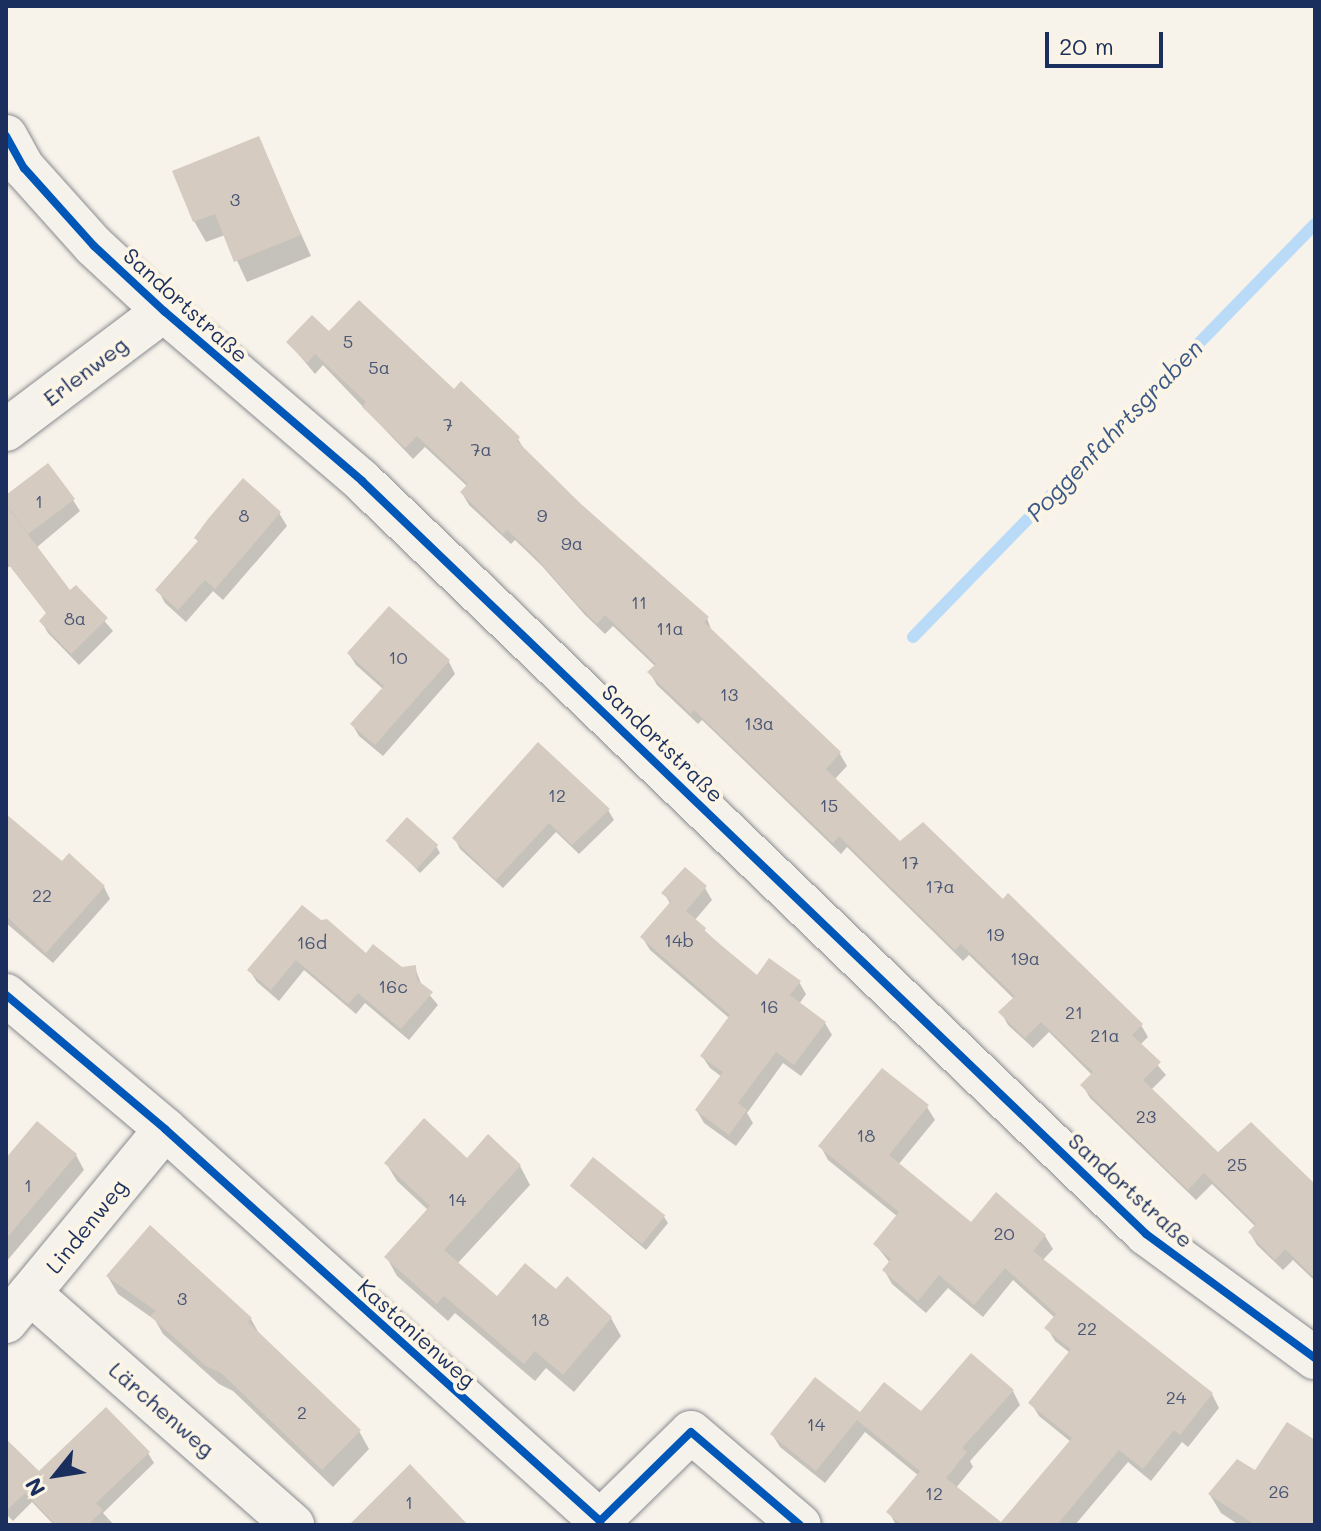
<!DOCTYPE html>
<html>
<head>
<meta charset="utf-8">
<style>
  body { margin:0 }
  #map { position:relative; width:1321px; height:1531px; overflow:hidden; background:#f7f3ea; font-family:Mali,sans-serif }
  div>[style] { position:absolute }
  .shadow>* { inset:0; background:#0003 }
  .stream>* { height:12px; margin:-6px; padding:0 6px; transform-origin:6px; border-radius:6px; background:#b9dbf7 }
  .building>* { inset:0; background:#d5cbc0; transform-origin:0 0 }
  .roads { filter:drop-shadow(0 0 2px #8a8c91) drop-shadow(0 0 2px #8a8c91) }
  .street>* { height:42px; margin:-21px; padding:0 21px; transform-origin:21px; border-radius:21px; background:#f5f2ec }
  .cycleway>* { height:8px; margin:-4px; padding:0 4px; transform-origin:4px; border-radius:4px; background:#0057b8 }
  span { translate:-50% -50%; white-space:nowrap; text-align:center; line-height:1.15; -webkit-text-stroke:8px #fcf5e5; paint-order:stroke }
  .number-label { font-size:18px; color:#4a5676 }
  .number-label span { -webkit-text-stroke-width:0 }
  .street-label { font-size:22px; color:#1b2f5e }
  .water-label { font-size:24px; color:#3c5886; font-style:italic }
  .frame { position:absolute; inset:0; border:8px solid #1b2f5e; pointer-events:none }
  .north { position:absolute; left:16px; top:1435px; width:80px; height:80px; -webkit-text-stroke:6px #fcf5e5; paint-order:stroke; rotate:240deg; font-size:22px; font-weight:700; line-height:32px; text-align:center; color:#1b2f5e }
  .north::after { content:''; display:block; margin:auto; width:28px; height:36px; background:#1b2f5e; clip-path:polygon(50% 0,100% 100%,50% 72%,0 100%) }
  .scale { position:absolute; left:1045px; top:32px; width:118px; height:36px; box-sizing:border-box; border:4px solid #1b2f5e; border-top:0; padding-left:10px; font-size:24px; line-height:28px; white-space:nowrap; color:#1b2f5e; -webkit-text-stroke:6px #fcf5e5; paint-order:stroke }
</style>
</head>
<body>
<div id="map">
  <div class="shadow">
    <div style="clip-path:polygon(258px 139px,311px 256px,247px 282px,225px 235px,206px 242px,194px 221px)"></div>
    <div style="clip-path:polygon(329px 334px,454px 392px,518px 439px,525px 451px,579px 505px,707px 618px,712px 632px,840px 754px,847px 766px,834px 780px,900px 843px,1003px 902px,1141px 1025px,1148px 1037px,1140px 1045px,1166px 1075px,1151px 1090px,1218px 1154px,1315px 1187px,1315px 1281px,1293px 1260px,1283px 1270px,1257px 1245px,1250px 1233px,1256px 1227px,1212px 1184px,1196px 1200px,1090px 1098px,1083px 1086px,1092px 1075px,1049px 1032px,1033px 1048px,1008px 1025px,1001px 1012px,1014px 999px,969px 955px,963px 961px,847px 847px,841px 854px,702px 720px,698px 724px,657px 685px,650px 673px,656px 667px,613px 626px,605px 634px,585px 615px,542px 566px,515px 540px,511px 544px,469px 505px,462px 493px,468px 487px,425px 447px,413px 459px,323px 365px,315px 374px,289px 343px)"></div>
    <div style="clip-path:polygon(73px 500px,80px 511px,36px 548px,70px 593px,76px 588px,113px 631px,79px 665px,48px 633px,41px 621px,48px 615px,10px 566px,6px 569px,6px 501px)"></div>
    <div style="clip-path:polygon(279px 513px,287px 526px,223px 600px,213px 591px,186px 622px,165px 603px,158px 590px)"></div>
    <div style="clip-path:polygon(389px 609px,449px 662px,455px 674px,383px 756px,359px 736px,352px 724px,383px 689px,356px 665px,349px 654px)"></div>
    <div style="clip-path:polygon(608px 810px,614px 820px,579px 854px,556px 832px,503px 888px,460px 849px,455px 839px)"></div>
    <div style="clip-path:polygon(6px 817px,62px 864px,104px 887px,110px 899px,53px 963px,6px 923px)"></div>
    <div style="clip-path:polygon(388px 840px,436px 846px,440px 853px,420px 873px)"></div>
    <div style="clip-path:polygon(705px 888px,712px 900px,694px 921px,757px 978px,799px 982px,806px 994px,799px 1004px,825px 1023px,832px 1035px,801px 1076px,783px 1063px,747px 1113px,753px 1123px,736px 1146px,704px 1123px,697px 1111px,722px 1077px,710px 1068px,702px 1056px,729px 1018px,650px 950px,642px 937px,671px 905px,664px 893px)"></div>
    <div style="clip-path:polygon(303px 908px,366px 956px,402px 969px,415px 968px,422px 986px,438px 1005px,409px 1040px,365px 1003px,356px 1014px,304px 970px,279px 1001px,257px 982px,250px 971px)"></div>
    <div style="clip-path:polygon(927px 1107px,935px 1120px,898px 1165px,971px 1224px,1045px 1236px,1053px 1249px,1042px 1261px,1212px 1394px,1219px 1408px,1188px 1447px,1182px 1442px,1151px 1481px,1128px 1462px,1075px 1525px,1002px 1525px,1071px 1442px,1039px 1416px,1031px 1403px,1070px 1353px,1055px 1341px,1047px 1328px,1055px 1318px,1013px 1280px,983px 1317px,948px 1288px,926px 1313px,892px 1284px,884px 1270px,890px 1263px,875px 1244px,898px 1217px,828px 1160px,821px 1147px)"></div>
    <div style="clip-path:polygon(488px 1137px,520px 1166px,530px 1185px,457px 1264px,497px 1299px,556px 1292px,611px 1318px,621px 1336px,574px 1392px,546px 1368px,535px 1381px,455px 1313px,448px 1321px,397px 1276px,387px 1258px,428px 1210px,397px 1181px,386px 1163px,467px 1160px)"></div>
    <div style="clip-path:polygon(76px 1155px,84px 1170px,6px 1262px,6px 1161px)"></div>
    <div style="clip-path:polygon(572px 1187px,664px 1217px,668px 1223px,646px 1250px)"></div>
    <div style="clip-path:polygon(108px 1277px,251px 1319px,261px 1337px,359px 1431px,369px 1449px,333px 1487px,233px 1391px,219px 1384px,163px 1334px,155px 1320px,118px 1294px)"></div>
    <div style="clip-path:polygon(1013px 1391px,1020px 1405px,970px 1461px,973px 1467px,956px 1488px,1001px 1525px,896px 1525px,889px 1512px,919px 1476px,865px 1432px,825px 1483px,780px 1447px,772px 1434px,860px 1415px,921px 1414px)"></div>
    <div style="clip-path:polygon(6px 1441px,38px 1474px,148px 1453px,154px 1463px,103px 1513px,114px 1525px,54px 1525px,32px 1502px,13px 1521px,6px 1514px)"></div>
    <div style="clip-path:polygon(1315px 1443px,1315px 1525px,1239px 1525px,1221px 1513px,1210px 1495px)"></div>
  </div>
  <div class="stream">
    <div style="left:913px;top:637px;width:576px;rotate:-45.77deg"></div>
  </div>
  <div class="building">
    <div style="clip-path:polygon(259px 136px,301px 235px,234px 262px,215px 214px,193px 222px,172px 171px)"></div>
    <div style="clip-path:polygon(359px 300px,454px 389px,461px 381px,520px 437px,517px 441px,581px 504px,709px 617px,704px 622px,841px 752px,826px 769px,900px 841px,923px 822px,1003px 899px,1008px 893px,1143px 1024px,1132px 1035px,1161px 1062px,1143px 1080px,1218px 1152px,1251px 1122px,1315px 1184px,1315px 1278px,1285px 1249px,1275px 1260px,1248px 1232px,1256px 1224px,1204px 1173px,1188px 1190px,1080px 1085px,1093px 1072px,1041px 1022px,1025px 1038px,998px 1012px,1015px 996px,961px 944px,955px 950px,839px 836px,833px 843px,694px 710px,691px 714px,647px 672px,656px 664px,605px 615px,597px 624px,576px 603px,533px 554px,507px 530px,503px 534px,460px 492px,468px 484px,417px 436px,405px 448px,362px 407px,366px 402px,315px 354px,307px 363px,286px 342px,312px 315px,329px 331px)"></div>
    <div style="clip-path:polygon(48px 463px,75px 499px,28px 534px,6px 504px,6px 495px)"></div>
    <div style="clip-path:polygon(243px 478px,281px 512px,215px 589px,205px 580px,178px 610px,155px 590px,198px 541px,194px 538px,208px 519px)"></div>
    <div style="clip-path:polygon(6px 505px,70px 590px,76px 585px,108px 618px,71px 654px,39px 621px,46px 613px,6px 561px)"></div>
    <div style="clip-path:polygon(389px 606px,450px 660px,375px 745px,350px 724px,384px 686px,347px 653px)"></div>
    <div style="clip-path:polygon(538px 742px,610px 809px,572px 845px,549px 823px,496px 880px,452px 838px)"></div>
    <div style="clip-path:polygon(6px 814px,62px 861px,69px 853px,105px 886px,46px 953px,6px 916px)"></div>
    <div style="left:407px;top:817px;width:42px;height:32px;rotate:42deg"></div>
    <div style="clip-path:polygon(685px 867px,707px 886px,686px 911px,706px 928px,704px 931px,757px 975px,769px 958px,801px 981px,790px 995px,826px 1022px,794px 1065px,776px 1052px,738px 1103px,747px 1110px,729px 1135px,695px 1110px,723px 1072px,700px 1056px,730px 1015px,640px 937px,671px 901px,661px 893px)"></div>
    <div style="clip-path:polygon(302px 905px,321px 920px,327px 919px,366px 953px,373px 944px,402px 967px,416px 965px,417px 980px,433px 992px,401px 1029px,358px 993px,348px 1004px,296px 960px,271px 990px,247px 970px)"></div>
    <div style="clip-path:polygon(882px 1068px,929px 1105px,889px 1155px,971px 1222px,996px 1192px,1046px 1235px,1033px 1251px,1213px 1393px,1180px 1435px,1174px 1430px,1143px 1469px,1119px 1450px,1057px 1525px,902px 1525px,886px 1512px,920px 1471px,857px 1420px,816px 1471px,770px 1434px,815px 1377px,860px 1412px,884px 1382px,921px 1411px,971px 1353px,1014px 1390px,962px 1448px,967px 1452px,946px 1478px,1001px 1522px,1072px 1438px,1028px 1403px,1071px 1349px,1044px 1328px,1056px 1314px,1005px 1268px,974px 1305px,939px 1275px,918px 1301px,882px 1270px,891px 1259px,873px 1244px,899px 1212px,818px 1146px)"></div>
    <div style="clip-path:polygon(424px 1118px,467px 1158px,488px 1134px,521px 1165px,444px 1250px,497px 1296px,525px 1263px,556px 1289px,567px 1276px,612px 1317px,563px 1375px,535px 1351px,524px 1364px,444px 1296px,437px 1304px,384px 1257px,430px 1206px,384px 1163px)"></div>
    <div style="clip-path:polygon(37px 1121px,77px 1154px,6px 1239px,6px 1158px)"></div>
    <div style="left:593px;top:1157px;width:93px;height:37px;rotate:39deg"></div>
    <div style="clip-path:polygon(150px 1225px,252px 1318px,248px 1322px,361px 1430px,322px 1470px,221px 1373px,206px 1366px,150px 1316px,156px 1311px,106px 1276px)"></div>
    <div style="clip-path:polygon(106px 1407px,150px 1452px,96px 1503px,103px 1510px,88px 1525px,56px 1525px,25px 1493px,6px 1511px,6px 1439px,39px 1471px)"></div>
    <div style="clip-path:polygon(1287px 1422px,1315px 1440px,1315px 1525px,1255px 1525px,1208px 1494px,1237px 1459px,1255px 1470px)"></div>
    <div style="clip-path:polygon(410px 1464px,468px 1525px,349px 1525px)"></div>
  </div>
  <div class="roads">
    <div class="street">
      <div style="left:6px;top:136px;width:37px;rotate:61deg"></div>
      <div style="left:24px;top:168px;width:105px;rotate:48.1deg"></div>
      <div style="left:94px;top:246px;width:96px;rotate:42.9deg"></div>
      <div style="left:164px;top:311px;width:261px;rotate:40.6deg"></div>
      <div style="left:362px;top:481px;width:1087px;rotate:43.84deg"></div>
      <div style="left:1146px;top:1234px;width:210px;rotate:36.3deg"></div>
      <div style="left:6px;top:430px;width:198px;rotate:-37deg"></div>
      <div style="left:6px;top:995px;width:208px;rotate:40.1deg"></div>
      <div style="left:165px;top:1129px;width:586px;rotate:42.02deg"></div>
      <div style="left:600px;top:1521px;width:127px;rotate:-44.4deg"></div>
      <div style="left:691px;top:1432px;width:143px;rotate:40.5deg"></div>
      <div style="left:30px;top:1293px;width:351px;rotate:41.4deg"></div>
      <div style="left:6px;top:1322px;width:250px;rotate:-50.5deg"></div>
    </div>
  </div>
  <div class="cycleway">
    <div style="left:6px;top:136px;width:37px;rotate:61deg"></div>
    <div style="left:24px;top:168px;width:105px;rotate:48.1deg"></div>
    <div style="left:94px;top:246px;width:96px;rotate:42.9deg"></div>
    <div style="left:164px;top:311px;width:261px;rotate:40.6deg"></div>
    <div style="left:362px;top:481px;width:1087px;rotate:43.84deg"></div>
    <div style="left:1146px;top:1234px;width:210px;rotate:36.3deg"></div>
    <div style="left:6px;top:995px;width:208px;rotate:40.1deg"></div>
    <div style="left:165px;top:1129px;width:586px;rotate:42.02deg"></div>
    <div style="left:600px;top:1521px;width:127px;rotate:-44.4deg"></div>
    <div style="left:691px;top:1432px;width:143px;rotate:40.5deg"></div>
  </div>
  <div class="number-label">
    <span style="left:235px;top:199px">3</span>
    <span style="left:348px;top:341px">5</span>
    <span style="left:379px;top:367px">5a</span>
    <span style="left:448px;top:424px">7</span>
    <span style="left:481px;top:449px">7a</span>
    <span style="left:39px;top:501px">1</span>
    <span style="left:244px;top:515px">8</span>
    <span style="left:542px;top:515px">9</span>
    <span style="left:572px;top:543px">9a</span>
    <span style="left:639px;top:602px">11</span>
    <span style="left:75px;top:618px">8a</span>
    <span style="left:670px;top:628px">11a</span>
    <span style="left:398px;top:657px">10</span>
    <span style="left:729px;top:694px">13</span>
    <span style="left:759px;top:723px">13a</span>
    <span style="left:557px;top:795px">12</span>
    <span style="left:829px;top:805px">15</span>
    <span style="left:910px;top:862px">17</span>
    <span style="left:940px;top:886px">17a</span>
    <span style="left:42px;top:895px">22</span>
    <span style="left:995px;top:934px">19</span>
    <span style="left:679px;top:940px">14b</span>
    <span style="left:312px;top:942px">16d</span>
    <span style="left:1025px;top:958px">19a</span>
    <span style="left:393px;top:986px">16c</span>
    <span style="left:769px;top:1006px">16</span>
    <span style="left:1074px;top:1012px">21</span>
    <span style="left:1105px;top:1035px">21a</span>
    <span style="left:1146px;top:1116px">23</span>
    <span style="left:866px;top:1135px">18</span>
    <span style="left:1237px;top:1164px">25</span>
    <span style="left:28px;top:1185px">1</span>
    <span style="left:457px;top:1199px">14</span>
    <span style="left:1004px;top:1233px">20</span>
    <span style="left:182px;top:1298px">3</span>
    <span style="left:540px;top:1319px">18</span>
    <span style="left:1087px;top:1328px">22</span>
    <span style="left:1176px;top:1397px">24</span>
    <span style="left:302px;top:1412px">2</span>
    <span style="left:816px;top:1424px">14</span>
    <span style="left:1279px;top:1491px">26</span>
    <span style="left:934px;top:1493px">12</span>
    <span style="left:409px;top:1502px">1</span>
  </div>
  <div class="street-label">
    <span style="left:186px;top:305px;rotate:42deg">Sandortstraße</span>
    <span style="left:85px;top:371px;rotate:-37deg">Erlenweg</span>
    <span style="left:663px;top:743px;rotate:44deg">Sandortstraße</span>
    <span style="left:1131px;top:1190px;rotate:42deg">Sandortstraße</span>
    <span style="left:86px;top:1226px;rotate:-51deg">Lindenweg</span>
    <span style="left:417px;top:1333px;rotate:42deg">Kastanienweg</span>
    <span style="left:162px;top:1409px;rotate:41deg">Lärchenweg</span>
  </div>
  <div class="water-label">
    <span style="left:1114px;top:430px;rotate:-46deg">Poggenfahrtsgraben</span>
  </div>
  <div class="frame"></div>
  <div class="north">N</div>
  <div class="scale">20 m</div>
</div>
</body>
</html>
